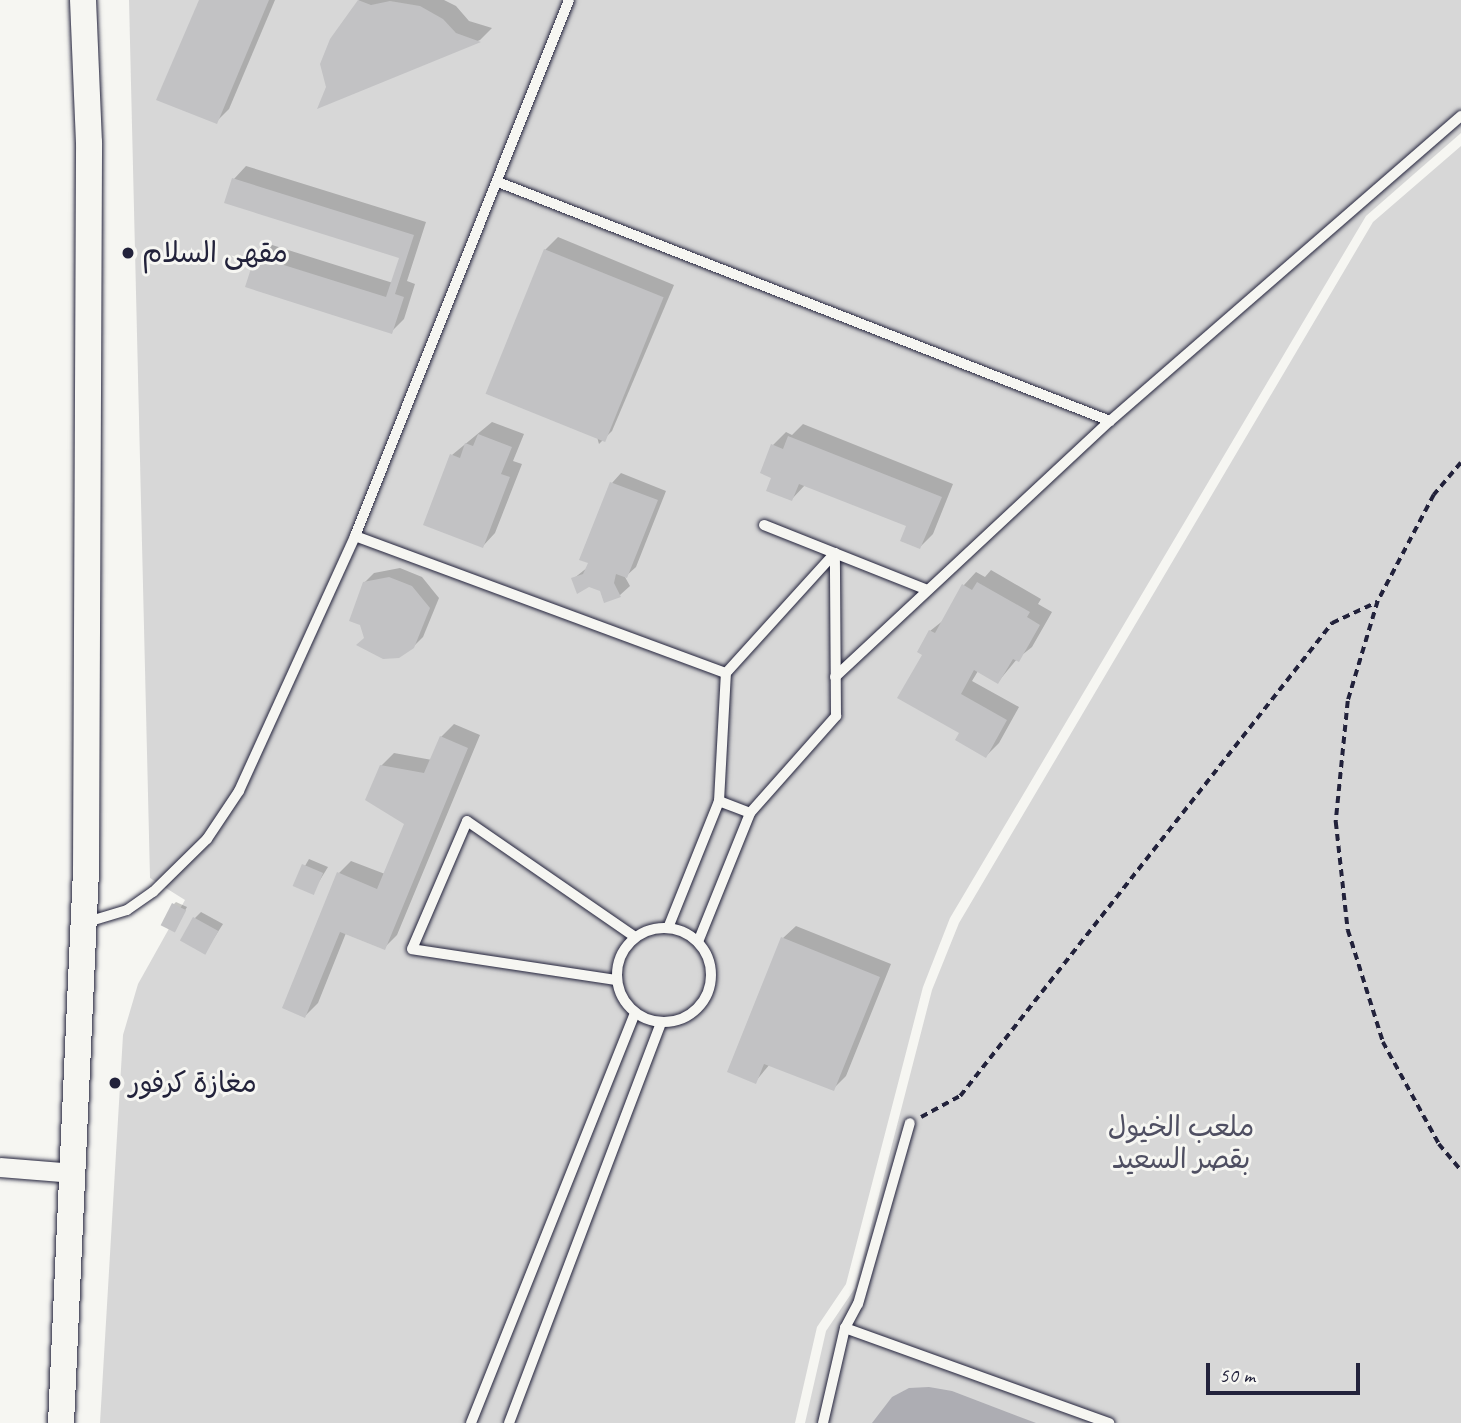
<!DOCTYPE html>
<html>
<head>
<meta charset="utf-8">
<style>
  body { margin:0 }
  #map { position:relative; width:1461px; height:1423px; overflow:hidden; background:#f6f6f2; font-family:Caveat,"Playpen Sans Arabic",sans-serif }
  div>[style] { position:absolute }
  .green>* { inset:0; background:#d7d7d7 }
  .water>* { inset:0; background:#adadb3 }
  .shadow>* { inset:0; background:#0003 }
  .building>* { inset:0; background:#c2c2c4; transform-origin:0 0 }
  .path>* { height:3.5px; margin-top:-1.75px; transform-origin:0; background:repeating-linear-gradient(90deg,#22223b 0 7px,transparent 0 12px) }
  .roads { filter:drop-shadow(0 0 2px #22223b) drop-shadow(0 0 2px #22223b) }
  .lane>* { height:10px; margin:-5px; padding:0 5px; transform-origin:5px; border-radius:5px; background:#f6f6f2 }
  .lane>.ring { margin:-5px; padding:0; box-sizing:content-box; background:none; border:10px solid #f6f6f2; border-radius:50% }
  .street>* { height:19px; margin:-9.5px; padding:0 9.5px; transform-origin:9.5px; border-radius:9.5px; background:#f6f6f2 }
  .secondary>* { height:26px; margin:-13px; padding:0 13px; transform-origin:13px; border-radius:13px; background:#f6f6f2 }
  .dots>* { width:19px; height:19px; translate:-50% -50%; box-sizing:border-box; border:4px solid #f6f6f2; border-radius:50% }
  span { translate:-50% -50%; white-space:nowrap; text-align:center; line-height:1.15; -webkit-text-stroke:6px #f6f6f2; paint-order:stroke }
  .poi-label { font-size:28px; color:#22223b }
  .left { translate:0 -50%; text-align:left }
  .park-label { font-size:28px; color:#4f4f62 }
  .scale { position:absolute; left:1206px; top:1363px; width:154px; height:32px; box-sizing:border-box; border:4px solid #22223b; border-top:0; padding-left:9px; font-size:21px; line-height:24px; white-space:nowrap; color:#22223b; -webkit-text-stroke:5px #f6f6f2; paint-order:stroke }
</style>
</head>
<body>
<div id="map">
  <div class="green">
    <div style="clip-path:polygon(129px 0,1461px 0,1461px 133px,1366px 216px,950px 918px,923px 987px,846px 1284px,817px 1327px,795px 1423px,100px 1423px,123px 1035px,138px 984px,185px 900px,150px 878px)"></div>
    <div style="clip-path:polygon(1461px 146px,1461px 1423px,805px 1423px,826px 1331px,855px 1288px,932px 990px,959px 923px,1373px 222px)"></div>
  </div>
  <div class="water">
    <div style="clip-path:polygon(929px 1387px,952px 1391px,1036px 1423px,872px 1423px,892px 1397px,909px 1388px)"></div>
  </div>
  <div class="shadow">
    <div style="clip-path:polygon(200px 0,275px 0,229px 109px,216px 122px)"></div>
    <div style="clip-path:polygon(359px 0,444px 0,456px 6px,469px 21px,492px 28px,480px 40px,320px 106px,328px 87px,331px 40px)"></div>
    <div style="clip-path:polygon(246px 166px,426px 222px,407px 281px,415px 284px,404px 319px,391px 332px,256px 257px,269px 244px,393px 283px,401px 257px,234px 179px)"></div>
    <div style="clip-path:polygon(558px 237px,674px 285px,612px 431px,599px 444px,545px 250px)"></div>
    <div style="clip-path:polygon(492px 422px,524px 434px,513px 461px,522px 464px,495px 533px,483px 546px,452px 455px)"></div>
    <div style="clip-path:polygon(803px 424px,953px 484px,933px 534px,920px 547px,908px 525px,805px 485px,792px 499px,774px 477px,773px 445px,786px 432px,792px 435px)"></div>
    <div style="clip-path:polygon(621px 473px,666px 491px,636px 567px,625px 577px,630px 586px,620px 595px,605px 600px,602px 589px,573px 579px,588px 567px,612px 483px)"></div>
    <div style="clip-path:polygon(400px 568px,422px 577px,439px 598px,423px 637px,413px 647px,366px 638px,364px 583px,374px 573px)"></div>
    <div style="clip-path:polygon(991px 570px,1041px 599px,1038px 604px,1052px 612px,1032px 647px,1017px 659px,998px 682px,978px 671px,972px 681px,1019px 707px,999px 743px,986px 756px,961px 732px,924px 654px,930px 631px,945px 619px,964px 585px,976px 572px,985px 577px)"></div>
    <div style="clip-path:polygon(454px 724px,480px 735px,397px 935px,384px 948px,346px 933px,318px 1003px,305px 1016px,339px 873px,351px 861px,385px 874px,406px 824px,381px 766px,394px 753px,432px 760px,441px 737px)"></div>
    <div style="clip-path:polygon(309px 859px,328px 867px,312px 893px,294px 885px)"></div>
    <div style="clip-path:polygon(176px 902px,187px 907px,175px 928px,174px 904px)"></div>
    <div style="clip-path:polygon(201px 912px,223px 924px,205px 952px,195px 918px)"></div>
    <div style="clip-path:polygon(796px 926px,891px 964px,846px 1076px,833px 1089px,770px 1064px,755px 1082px,783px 938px)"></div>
  </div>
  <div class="building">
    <div style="clip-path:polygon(199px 0,269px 0,217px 124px,156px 100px)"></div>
    <div style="clip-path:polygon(358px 0,371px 5px,390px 1px,420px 6px,443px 19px,456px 33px,481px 42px,317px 109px,326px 87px,320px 64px,330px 39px)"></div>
    <div style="clip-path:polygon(232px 178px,414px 235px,395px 294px,404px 297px,392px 334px,245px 287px,255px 256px,386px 297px,399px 258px,224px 203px)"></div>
    <div style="left:544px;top:249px;width:129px;height:156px;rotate:22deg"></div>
    <div style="clip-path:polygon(478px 434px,512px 447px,501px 474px,510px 477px,483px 548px,423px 525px,450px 454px,460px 458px,465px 443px,473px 446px)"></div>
    <div style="clip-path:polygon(788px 436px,942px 497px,920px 549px,900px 541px,906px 526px,799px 484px,792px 501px,766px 491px,771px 478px,760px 473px,771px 444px,783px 449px)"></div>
    <div style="clip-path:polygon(610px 482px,658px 500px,627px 578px,616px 574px,614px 583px,621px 597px,604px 603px,600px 591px,589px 587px,577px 594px,571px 578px,583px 574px,588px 563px,579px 560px)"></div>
    <div style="clip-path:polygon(389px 577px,412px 586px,430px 608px,414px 648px,399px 658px,383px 659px,356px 645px,364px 638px,360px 625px,349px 621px,363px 582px)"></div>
    <div style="clip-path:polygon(977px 582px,1030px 612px,1027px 617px,1040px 625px,1019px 662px,1013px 659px,998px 684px,974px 670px,961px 694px,1007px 720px,986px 758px,955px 740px,959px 733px,897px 698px,922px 655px,917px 652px,929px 630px,935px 633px,962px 584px,972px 590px)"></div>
    <div style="clip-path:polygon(440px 736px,468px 748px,385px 950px,340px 932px,305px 1018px,282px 1008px,337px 872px,377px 889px,404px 824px,365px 800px,380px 765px,424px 773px)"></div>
    <div style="left:302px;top:864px;width:23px;height:24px;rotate:23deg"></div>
    <div style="left:172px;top:903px;width:16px;height:25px;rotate:27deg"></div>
    <div style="left:193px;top:917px;width:29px;height:27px;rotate:29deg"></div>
    <div style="clip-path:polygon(781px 937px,880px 977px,834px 1091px,764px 1064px,756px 1084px,727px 1072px)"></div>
  </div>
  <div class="path">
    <div style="left:1461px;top:463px;width:42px;rotate:130.2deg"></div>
    <div style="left:1434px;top:495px;width:120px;rotate:117.8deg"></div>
    <div style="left:1378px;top:601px;width:104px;rotate:106.7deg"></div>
    <div style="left:1348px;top:701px;width:122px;rotate:95.7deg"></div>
    <div style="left:1336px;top:822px;width:109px;rotate:83.7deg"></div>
    <div style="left:1348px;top:930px;width:117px;rotate:72.6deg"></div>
    <div style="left:1383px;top:1042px;width:116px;rotate:61.2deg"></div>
    <div style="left:1439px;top:1144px;width:34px;rotate:50deg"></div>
    <div style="left:921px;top:1117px;width:44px;rotate:-28.3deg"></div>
    <div style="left:960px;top:1096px;width:602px;rotate:-51.82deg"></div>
    <div style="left:1332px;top:623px;width:50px;rotate:-25deg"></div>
  </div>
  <div class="roads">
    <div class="lane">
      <div style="left:498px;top:182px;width:657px;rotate:21.33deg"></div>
      <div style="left:764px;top:525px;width:175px;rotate:21.7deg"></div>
      <div style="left:355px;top:536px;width:395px;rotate:20.3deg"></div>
      <div style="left:835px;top:677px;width:376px;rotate:-43deg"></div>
      <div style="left:1110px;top:421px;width:465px;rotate:-41deg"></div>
      <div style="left:719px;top:801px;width:33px;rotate:21deg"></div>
      <div style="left:84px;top:923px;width:45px;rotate:-16.8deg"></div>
      <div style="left:127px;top:910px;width:32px;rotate:-35deg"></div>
      <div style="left:153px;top:892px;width:76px;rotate:-44.5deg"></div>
      <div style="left:207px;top:839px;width:58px;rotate:-56.3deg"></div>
      <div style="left:239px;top:791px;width:280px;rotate:-65.5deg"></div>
      <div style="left:355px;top:536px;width:577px;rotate:-68.24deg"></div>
      <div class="ring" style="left:617px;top:928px;width:84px;height:84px"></div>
      <div style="left:668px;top:928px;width:137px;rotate:-68.1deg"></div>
      <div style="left:719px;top:801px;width:128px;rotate:-86.9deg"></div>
      <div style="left:726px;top:673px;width:162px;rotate:-47.8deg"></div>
      <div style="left:698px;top:942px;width:139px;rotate:-68deg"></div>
      <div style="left:750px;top:813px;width:130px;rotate:-48.4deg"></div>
      <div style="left:836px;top:716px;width:163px;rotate:-90.4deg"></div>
      <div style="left:616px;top:980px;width:206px;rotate:-171.4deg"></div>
      <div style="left:412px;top:949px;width:139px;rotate:-66.7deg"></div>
      <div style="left:467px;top:821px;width:204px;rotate:34.6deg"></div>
      <div style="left:845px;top:1328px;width:281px;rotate:19.8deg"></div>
      <div style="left:471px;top:1423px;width:442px;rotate:-68.2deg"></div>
      <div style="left:509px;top:1423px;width:428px;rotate:-69.2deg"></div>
      <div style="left:823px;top:1423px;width:98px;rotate:-77deg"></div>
      <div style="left:845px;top:1328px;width:27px;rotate:-62deg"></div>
      <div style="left:858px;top:1304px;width:188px;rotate:-74deg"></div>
    </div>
    <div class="street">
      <div style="left:0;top:1167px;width:74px;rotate:4.6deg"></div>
    </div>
    <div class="secondary">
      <div style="left:61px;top:1423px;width:553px;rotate:-87.41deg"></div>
      <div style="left:86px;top:871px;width:728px;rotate:-89.76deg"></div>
      <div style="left:89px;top:143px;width:143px;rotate:-92.4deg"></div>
    </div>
  </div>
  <div class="dots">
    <div style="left:128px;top:253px;background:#22223b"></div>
    <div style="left:115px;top:1083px;background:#22223b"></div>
  </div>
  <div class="poi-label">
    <span class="left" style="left:142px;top:253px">مقهى السلام</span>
    <span class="left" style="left:129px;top:1083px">مغازة كرفور</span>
  </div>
  <div class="park-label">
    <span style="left:1181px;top:1143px">ملعب الخيول<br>بقصر السعيد</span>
  </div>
  <div class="scale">50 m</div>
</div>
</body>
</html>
